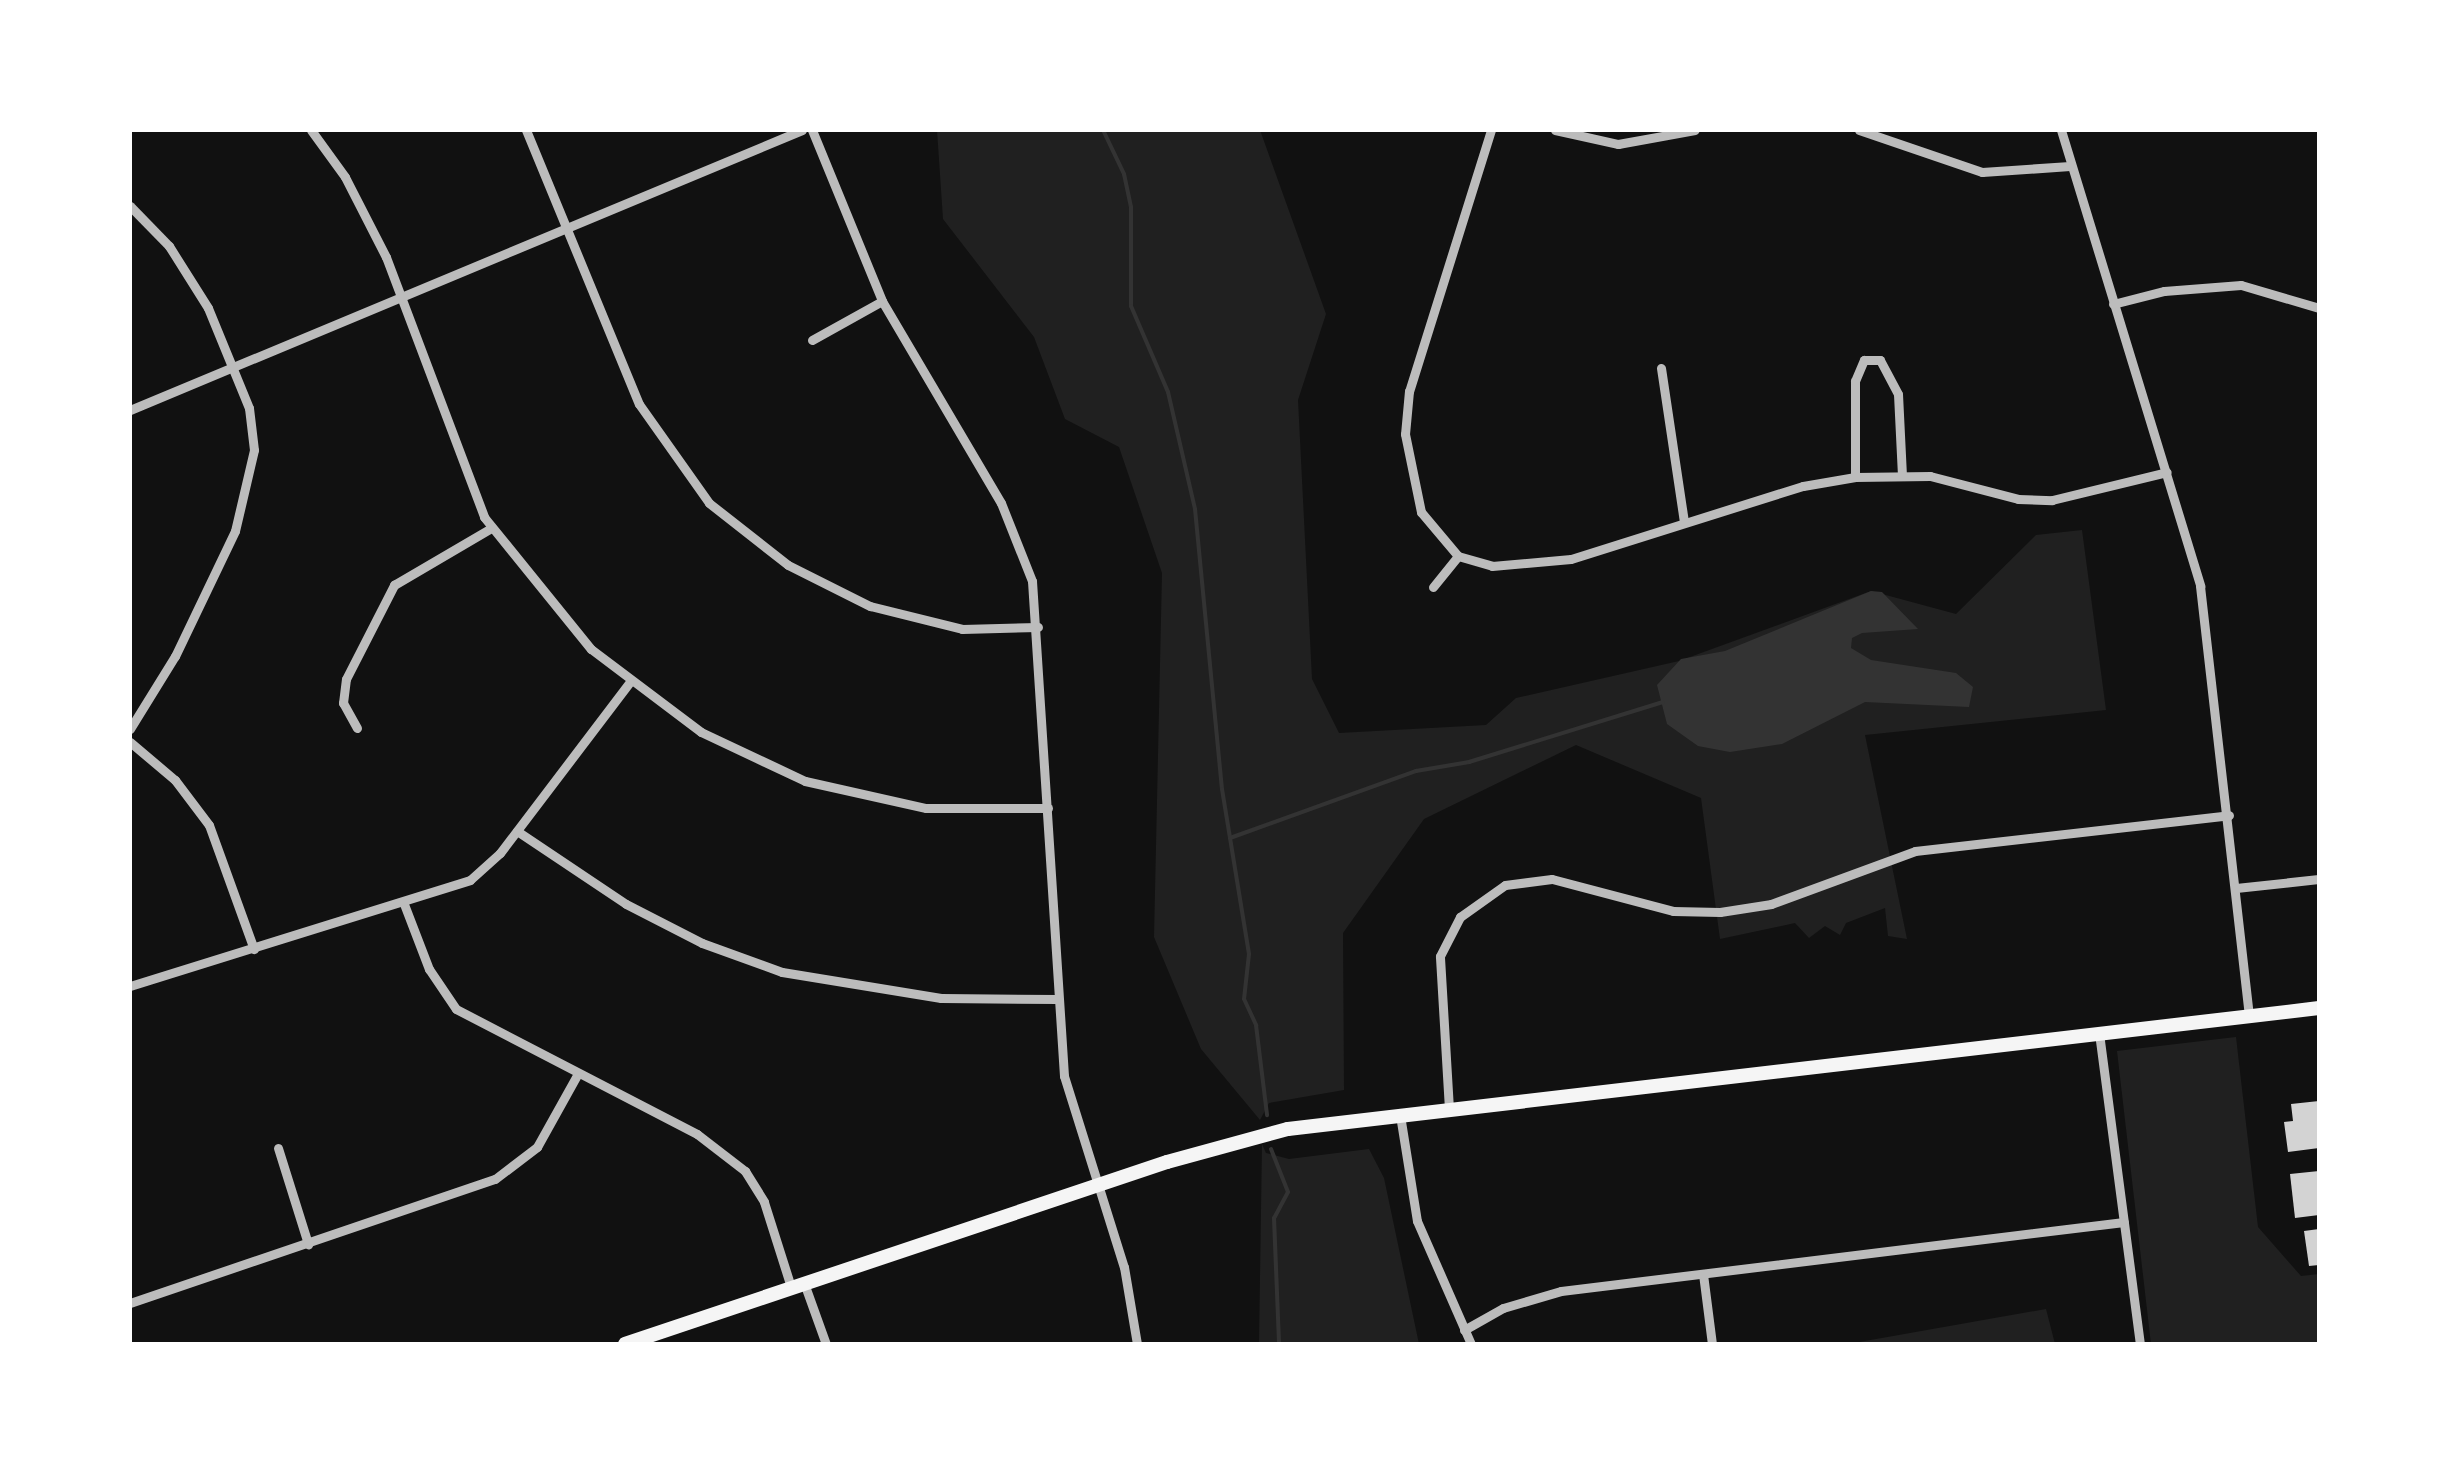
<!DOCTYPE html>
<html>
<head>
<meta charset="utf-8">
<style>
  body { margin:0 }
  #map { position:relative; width:2449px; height:1474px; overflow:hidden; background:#111; font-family:Signika,sans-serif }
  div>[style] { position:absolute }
  .green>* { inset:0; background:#202020 }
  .water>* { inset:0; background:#333 }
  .stream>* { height:4px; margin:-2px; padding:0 2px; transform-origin:2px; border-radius:2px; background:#333 }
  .building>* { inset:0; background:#d3d3d3 }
  .minor>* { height:9px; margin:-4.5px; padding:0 4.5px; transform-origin:4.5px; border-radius:4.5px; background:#bcbcbc }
  .primary>* { height:14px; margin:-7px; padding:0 7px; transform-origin:7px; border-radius:7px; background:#f5f5f5 }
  span { translate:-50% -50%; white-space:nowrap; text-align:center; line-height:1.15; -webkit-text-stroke:8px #fff; paint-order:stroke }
  .frame { position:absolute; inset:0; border:132px solid #fff; pointer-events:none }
</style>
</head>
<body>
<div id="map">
  <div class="green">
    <div style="clip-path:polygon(937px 130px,1260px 130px,1326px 314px,1298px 400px,1312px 679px,1339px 733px,1486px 725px,1516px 698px,1679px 661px,1871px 591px,1956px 614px,2036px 535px,2082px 530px,2106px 710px,1865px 735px,1907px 939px,1888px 936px,1885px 908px,1846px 923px,1840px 935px,1825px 926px,1809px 938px,1795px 923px,1720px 939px,1701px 798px,1576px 745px,1424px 819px,1343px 933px,1344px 1090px,1269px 1103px,1260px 1120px,1201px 1049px,1154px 937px,1162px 573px,1119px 447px,1065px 419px,1034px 337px,943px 219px)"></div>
    <div style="clip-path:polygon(2236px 1037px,2258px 1227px,2301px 1276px,2319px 1274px,2319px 1344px,2151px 1344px,2117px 1051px)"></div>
    <div style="clip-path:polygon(1262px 1144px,1266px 1153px,1289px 1159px,1369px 1149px,1384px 1178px,1419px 1344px,1259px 1344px)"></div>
    <div style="clip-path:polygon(2046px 1309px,2055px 1344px,1848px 1344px)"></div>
  </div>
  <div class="water">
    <div style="clip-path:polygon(1871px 591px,1882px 592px,1918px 629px,1862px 633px,1852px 638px,1851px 648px,1871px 660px,1956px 673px,1973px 687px,1969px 707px,1865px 702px,1782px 744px,1730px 752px,1698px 746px,1667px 724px,1657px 685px,1681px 659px,1725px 651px)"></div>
  </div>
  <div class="stream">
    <div style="left:1103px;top:130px;width:49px;rotate:64.5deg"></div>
    <div style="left:1124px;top:174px;width:34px;rotate:78deg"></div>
    <div style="left:1131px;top:207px;width:99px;rotate:90deg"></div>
    <div style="left:1131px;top:306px;width:94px;rotate:66.7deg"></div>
    <div style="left:1168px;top:392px;width:120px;rotate:77deg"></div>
    <div style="left:1195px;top:509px;width:281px;rotate:84.5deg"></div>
    <div style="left:1222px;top:789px;width:167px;rotate:80.7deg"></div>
    <div style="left:1249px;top:954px;width:45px;rotate:96.3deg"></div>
    <div style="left:1244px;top:999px;width:29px;rotate:65deg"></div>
    <div style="left:1256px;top:1025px;width:91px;rotate:83deg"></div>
    <div style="left:1230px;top:838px;width:198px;rotate:-19.8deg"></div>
    <div style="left:1416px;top:771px;width:54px;rotate:-9.6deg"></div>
    <div style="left:1469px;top:762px;width:203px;rotate:-17.2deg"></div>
    <div style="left:1271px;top:1149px;width:46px;rotate:68.4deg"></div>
    <div style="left:1288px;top:1192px;width:30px;rotate:118deg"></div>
    <div style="left:1274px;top:1218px;width:126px;rotate:87.7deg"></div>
  </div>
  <div class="building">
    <div style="clip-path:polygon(2319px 1101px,2319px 1148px,2288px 1152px,2284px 1122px,2293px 1121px,2291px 1104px)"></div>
    <div style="clip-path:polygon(2319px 1171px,2319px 1215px,2295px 1218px,2290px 1174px)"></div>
    <div style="clip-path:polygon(2319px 1229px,2319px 1265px,2309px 1266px,2304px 1231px)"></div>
  </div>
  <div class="minor">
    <div style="left:311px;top:130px;width:58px;rotate:54.1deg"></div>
    <div style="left:345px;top:177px;width:90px;rotate:62.9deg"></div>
    <div style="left:386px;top:257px;width:278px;rotate:69.3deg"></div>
    <div style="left:484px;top:517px;width:170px;rotate:51deg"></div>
    <div style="left:591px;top:649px;width:138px;rotate:37deg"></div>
    <div style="left:701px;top:732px;width:115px;rotate:25.2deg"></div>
    <div style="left:805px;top:781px;width:124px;rotate:12.6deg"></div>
    <div style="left:926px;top:808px;width:122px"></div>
    <div style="left:526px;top:130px;width:296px;rotate:67.6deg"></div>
    <div style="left:639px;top:404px;width:121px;rotate:54.7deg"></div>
    <div style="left:709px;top:503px;width:100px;rotate:38.1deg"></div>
    <div style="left:788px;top:565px;width:92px;rotate:26.6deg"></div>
    <div style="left:870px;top:606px;width:95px;rotate:14deg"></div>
    <div style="left:962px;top:629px;width:76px;rotate:-1.5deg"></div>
    <div style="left:812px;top:130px;width:185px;rotate:67.7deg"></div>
    <div style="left:882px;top:301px;width:234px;rotate:59.5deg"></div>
    <div style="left:1001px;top:503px;width:84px;rotate:68.3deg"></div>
    <div style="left:1032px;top:581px;width:496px;rotate:86.3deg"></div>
    <div style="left:1064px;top:1076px;width:200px;rotate:72.6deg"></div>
    <div style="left:1124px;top:1267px;width:78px;rotate:80.4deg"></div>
    <div style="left:1491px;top:130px;width:274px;rotate:107.4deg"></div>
    <div style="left:1409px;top:391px;width:43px;rotate:95.3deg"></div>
    <div style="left:1405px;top:434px;width:80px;rotate:78.4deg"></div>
    <div style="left:1421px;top:512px;width:57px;rotate:49.9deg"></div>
    <div style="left:1458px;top:556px;width:35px;rotate:16deg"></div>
    <div style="left:1492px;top:566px;width:79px;rotate:-5.1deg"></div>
    <div style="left:1571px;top:559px;width:243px;rotate:-17.5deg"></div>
    <div style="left:1803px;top:486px;width:53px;rotate:-9.8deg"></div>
    <div style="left:1855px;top:477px;width:75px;rotate:-0.8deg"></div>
    <div style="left:1930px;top:476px;width:91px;rotate:14.6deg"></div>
    <div style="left:2018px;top:499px;width:34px;rotate:2deg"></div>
    <div style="left:2052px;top:500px;width:118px;rotate:-13.7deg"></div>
    <div style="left:1555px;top:130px;width:65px;rotate:12.5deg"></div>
    <div style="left:1618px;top:144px;width:78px;rotate:-10.3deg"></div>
    <div style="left:1859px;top:130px;width:130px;rotate:18.9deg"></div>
    <div style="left:1982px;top:172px;width:88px;rotate:-3.9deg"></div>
    <div style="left:2061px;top:130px;width:477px;rotate:73deg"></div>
    <div style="left:2200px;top:586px;width:433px;rotate:83.5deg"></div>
    <div style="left:130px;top:206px;width:56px;rotate:45.7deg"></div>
    <div style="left:169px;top:246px;width:73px;rotate:57.8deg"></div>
    <div style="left:208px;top:308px;width:108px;rotate:67.7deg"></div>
    <div style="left:249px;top:408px;width:42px;rotate:83.2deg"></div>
    <div style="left:254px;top:450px;width:83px;rotate:103.2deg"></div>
    <div style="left:235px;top:531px;width:139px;rotate:115.6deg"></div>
    <div style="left:175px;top:656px;width:86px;rotate:121.7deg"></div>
    <div style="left:2113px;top:304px;width:53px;rotate:-14.3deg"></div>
    <div style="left:2164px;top:291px;width:77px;rotate:-4.5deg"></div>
    <div style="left:2241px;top:285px;width:81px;rotate:16.4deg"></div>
    <div style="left:812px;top:340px;width:80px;rotate:-29.1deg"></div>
    <div style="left:1661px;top:368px;width:156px;rotate:81.5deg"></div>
    <div style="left:130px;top:410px;width:728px;rotate:-22.62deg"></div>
    <div style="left:1855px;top:477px;width:96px;rotate:-90deg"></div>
    <div style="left:1855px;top:381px;width:23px;rotate:-67deg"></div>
    <div style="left:1864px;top:360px;width:16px"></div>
    <div style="left:1880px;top:360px;width:38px;rotate:62deg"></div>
    <div style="left:1898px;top:394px;width:81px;rotate:87.2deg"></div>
    <div style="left:1433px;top:587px;width:40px;rotate:-51deg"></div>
    <div style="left:357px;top:728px;width:29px;rotate:-119deg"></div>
    <div style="left:343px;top:703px;width:24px;rotate:-83deg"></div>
    <div style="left:346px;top:679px;width:106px;rotate:-62.9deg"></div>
    <div style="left:394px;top:585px;width:113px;rotate:-30.4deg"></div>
    <div style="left:130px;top:742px;width:59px;rotate:40.2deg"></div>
    <div style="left:175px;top:780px;width:56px;rotate:52.9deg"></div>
    <div style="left:209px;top:825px;width:132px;rotate:70.1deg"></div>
    <div style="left:517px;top:831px;width:131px;rotate:33.8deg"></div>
    <div style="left:626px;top:904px;width:85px;rotate:27.2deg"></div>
    <div style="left:702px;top:943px;width:85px;rotate:19.9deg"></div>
    <div style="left:782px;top:972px;width:161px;rotate:9.3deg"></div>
    <div style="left:941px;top:998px;width:117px;rotate:0.5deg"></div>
    <div style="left:2236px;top:888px;width:83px;rotate:-6.2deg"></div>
    <div style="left:404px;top:904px;width:70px;rotate:69deg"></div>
    <div style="left:429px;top:969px;width:48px;rotate:56deg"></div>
    <div style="left:456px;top:1009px;width:271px;rotate:27.4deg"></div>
    <div style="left:697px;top:1134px;width:61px;rotate:37.6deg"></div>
    <div style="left:745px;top:1171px;width:36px;rotate:58deg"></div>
    <div style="left:764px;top:1202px;width:89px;rotate:72.4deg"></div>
    <div style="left:130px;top:986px;width:356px;rotate:-17.3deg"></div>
    <div style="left:470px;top:880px;width:40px;rotate:-42deg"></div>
    <div style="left:500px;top:853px;width:215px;rotate:-52.8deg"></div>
    <div style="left:2099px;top:1033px;width:314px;rotate:82.5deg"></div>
    <div style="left:1449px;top:1109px;width:153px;rotate:-93.4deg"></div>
    <div style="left:1440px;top:956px;width:44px;rotate:-62.9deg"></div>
    <div style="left:1460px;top:917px;width:55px;rotate:-35.4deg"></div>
    <div style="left:1505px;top:885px;width:47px;rotate:-7.3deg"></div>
    <div style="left:1552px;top:879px;width:125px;rotate:14.8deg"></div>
    <div style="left:1673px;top:911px;width:47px;rotate:1.2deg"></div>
    <div style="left:1720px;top:912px;width:52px;rotate:-8.9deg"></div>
    <div style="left:1771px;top:904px;width:153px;rotate:-20.2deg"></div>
    <div style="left:1915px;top:851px;width:316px;rotate:-6.5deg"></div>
    <div style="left:1400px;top:1115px;width:107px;rotate:80.9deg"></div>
    <div style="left:1417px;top:1221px;width:134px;rotate:66.3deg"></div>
    <div style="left:278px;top:1148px;width:101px;rotate:72.6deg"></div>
    <div style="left:1703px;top:1274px;width:71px;rotate:82.7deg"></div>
    <div style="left:804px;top:1283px;width:65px;rotate:70.2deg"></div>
    <div style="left:130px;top:1303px;width:385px;rotate:-18.8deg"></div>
    <div style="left:495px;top:1179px;width:53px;rotate:-37.3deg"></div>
    <div style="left:537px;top:1147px;width:82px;rotate:-60.9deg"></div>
    <div style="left:1464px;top:1330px;width:45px;rotate:-29.4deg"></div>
    <div style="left:1503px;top:1308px;width:60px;rotate:-16.3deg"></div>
    <div style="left:1561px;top:1291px;width:567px;rotate:-6.99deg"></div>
  </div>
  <div class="primary">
    <div style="left:625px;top:1344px;width:572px;rotate:-18.56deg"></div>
    <div style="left:1167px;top:1162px;width:125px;rotate:-15.3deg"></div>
    <div style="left:1288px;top:1129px;width:1038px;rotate:-6.69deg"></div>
  </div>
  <div class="frame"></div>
</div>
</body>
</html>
